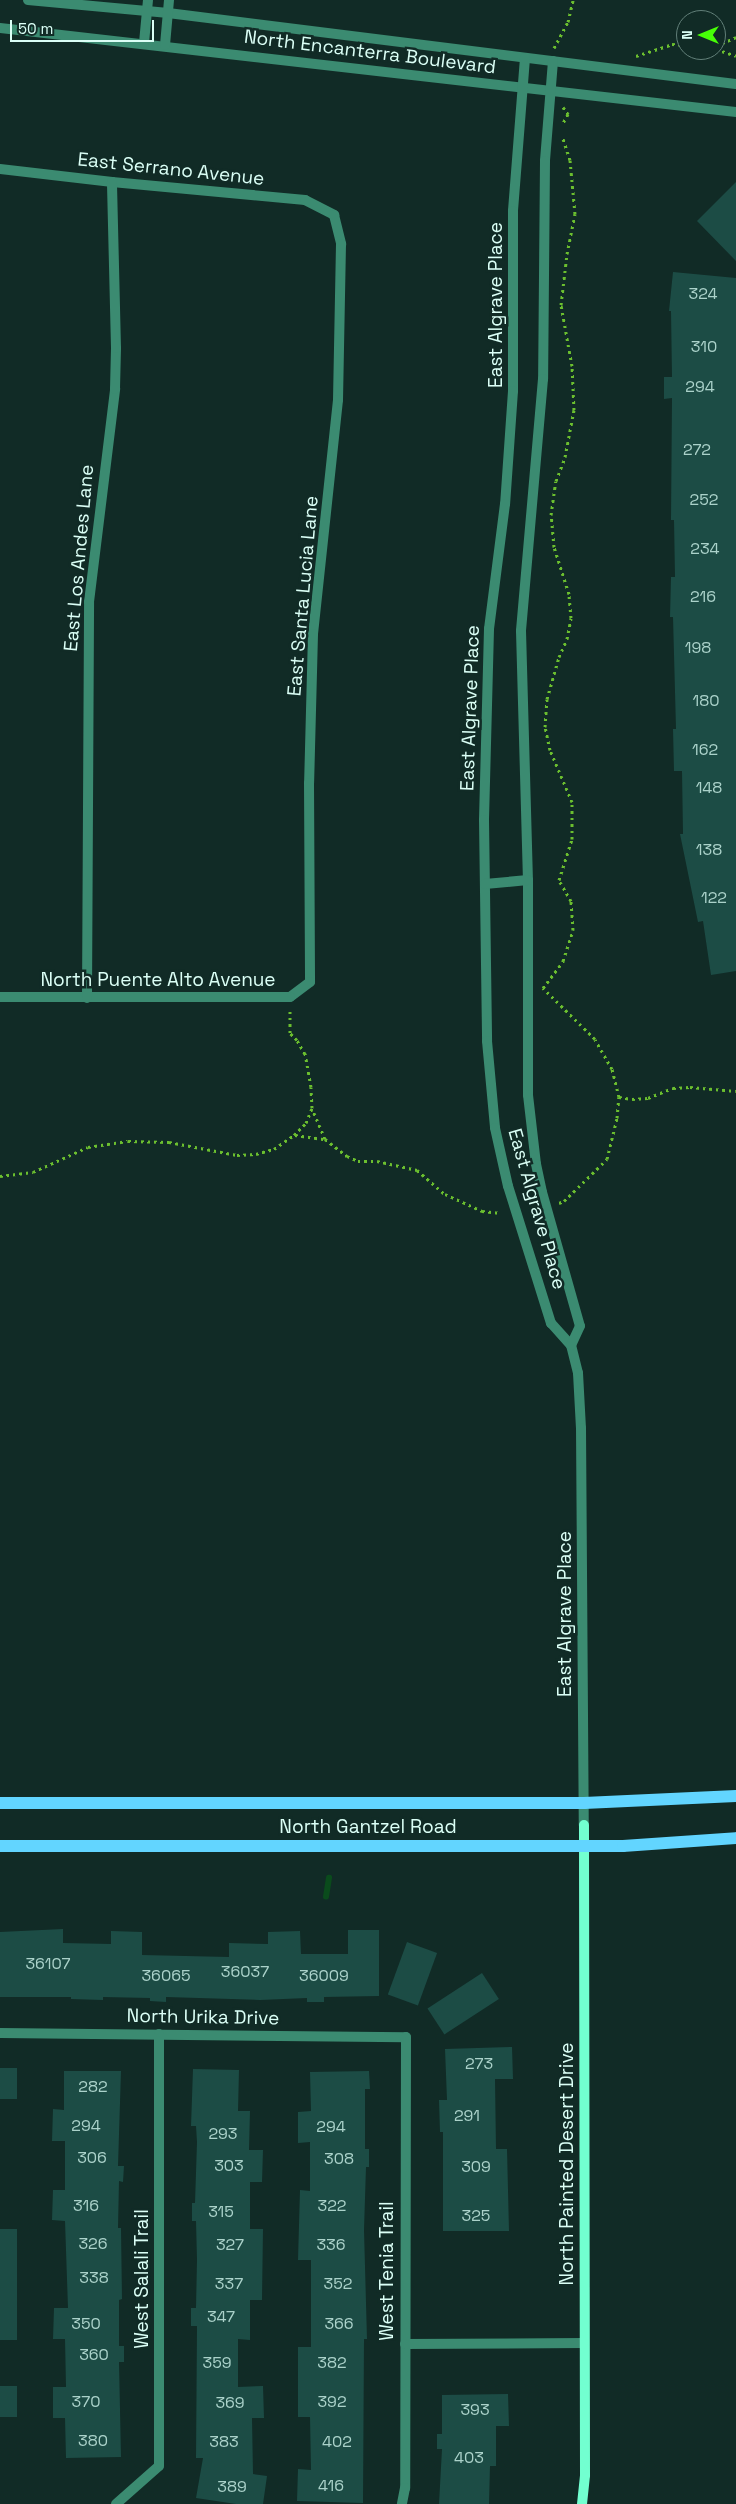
<!DOCTYPE html>
<html>
<head>
<meta charset="utf-8">
<style>
  body { margin:0 }
  #map { position:relative; width:736px; height:2504px; overflow:hidden; background:#112b26; font-family:"Space Grotesk",sans-serif }
  div>[style] { position:absolute }
  .stream>* { height:5.5px; margin:-2.75px; padding:0 2.75px; transform-origin:2.75px; border-radius:2.75px; background:#0a4b1c }
  .building>* { inset:0; background:#1c4c45; transform-origin:0 0 }
  .path>* { height:3px; margin-top:-1.5px; transform-origin:0; background:repeating-linear-gradient(90deg,#6bbf2f 0 2.5px,transparent 0 6.5px) }
  .street>* { height:10px; margin:-5px; padding:0 5px; transform-origin:5px; border-radius:5px; background:#3b8b71 }
  .secondary>* { height:10px; margin:-5px; padding:0 5px; transform-origin:5px; border-radius:5px; background:#72ffd0 }
  .primary>* { height:12px; margin:-6px; padding:0 6px; transform-origin:6px; border-radius:6px; background:#62d5ff }
  span { translate:-50% -50%; white-space:nowrap; text-align:center; line-height:1.15; -webkit-text-stroke:5px #112b26; paint-order:stroke }
  .number-label { font-size:16px; color:#abd2ca }
  .number-label span { -webkit-text-stroke-width:0 }
  .street-label { font-size:19px; color:#dbfff6 }
  .north { position:absolute; left:676px; top:10px; width:50px; height:50px; box-sizing:border-box; background:#112b26; border:1px solid #628079; border-radius:50%; rotate:270deg; font-size:14px; font-weight:700; line-height:20px; text-align:center; color:#dbfff6 }
  .north::after { content:''; display:block; margin:auto; width:18px; height:22px; background:#47ff07; clip-path:polygon(50% 0,100% 100%,50% 72%,0 100%) }
  .scale { position:absolute; left:10px; top:20px; width:144px; height:22px; box-sizing:border-box; border:2px solid #dbfff6; border-top:0; padding-left:6px; font-size:15px; line-height:18px; white-space:nowrap; color:#dbfff6; -webkit-text-stroke:4px #112b26; paint-order:stroke }
</style>
</head>
<body>
<div id="map">
  <div class="stream">
    <div style="left:326px;top:1897px;width:19px;rotate:-81deg"></div>
  </div>
  <div class="building">
    <div style="clip-path:polygon(736px 182px,736px 261px,697px 221px)"></div>
    <div style="clip-path:polygon(673px 272px,736px 278px,736px 971px,711px 975px,703px 921px,698px 922px,680px 834px,683px 834px,682px 771px,674px 771px,673px 729px,676px 729px,673px 617px,670px 617px,671px 577px,675px 577px,674px 520px,671px 520px,672px 398px,664px 399px,664px 377px,672px 377px,671px 311px,669px 311px)"></div>
    <div style="clip-path:polygon(63px 1929px,63px 1943px,111px 1944px,111px 1931px,142px 1932px,142px 1955px,229px 1957px,229px 1943px,268px 1944px,268px 1932px,300px 1931px,301px 1954px,348px 1954px,348px 1930px,379px 1930px,379px 1996px,324px 1997px,324px 2002px,307px 2002px,307px 1998px,260px 2000px,166px 1997px,166px 2002px,150px 2001px,150px 1998px,103px 1997px,103px 2000px,71px 1999px,71px 1997px,0 1997px,0 1932px)"></div>
    <div style="left:407px;top:1942px;width:32px;height:56px;rotate:20deg"></div>
    <div style="left:482px;top:1973px;width:31px;height:65px;rotate:57deg"></div>
    <div style="clip-path:polygon(512px 2047px,513px 2079px,495px 2079px,496px 2149px,507px 2149px,509px 2231px,443px 2231px,443px 2132px,440px 2132px,439px 2100px,447px 2100px,445px 2049px)"></div>
    <div style="left:0;top:2068px;width:17px;height:31px"></div>
    <div style="clip-path:polygon(193px 2069px,239px 2070px,238px 2111px,250px 2111px,249px 2150px,263px 2150px,262px 2182px,250px 2182px,250px 2229px,263px 2229px,262px 2300px,250px 2300px,250px 2340px,238px 2339px,238px 2387px,263px 2386px,264px 2418px,252px 2418px,253px 2474px,267px 2476px,263px 2504px,236px 2504px,196px 2498px,203px 2458px,196px 2458px,197px 2326px,191px 2326px,191px 2308px,196px 2308px,197px 2260px,196px 2221px,192px 2221px,192px 2203px,195px 2203px,197px 2142px,196px 2126px,191px 2126px)"></div>
    <div style="clip-path:polygon(64px 2071px,121px 2071px,118px 2166px,124px 2166px,123px 2182px,119px 2181px,118px 2228px,121px 2228px,122px 2299px,119px 2300px,119px 2346px,124px 2346px,124px 2362px,119px 2362px,121px 2457px,66px 2458px,65px 2418px,53px 2418px,53px 2387px,66px 2387px,65px 2339px,53px 2339px,54px 2308px,68px 2308px,65px 2221px,52px 2220px,53px 2190px,65px 2190px,65px 2141px,52px 2141px,53px 2109px,64px 2110px)"></div>
    <div style="clip-path:polygon(369px 2071px,370px 2089px,365px 2089px,365px 2149px,369px 2149px,369px 2167px,366px 2167px,364px 2230px,367px 2339px,364px 2339px,363px 2503px,297px 2501px,298px 2469px,311px 2470px,310px 2417px,298px 2417px,298px 2347px,311px 2347px,311px 2260px,298px 2260px,300px 2190px,310px 2191px,310px 2142px,298px 2143px,298px 2112px,311px 2111px,310px 2072px)"></div>
    <div style="left:0;top:2229px;width:17px;height:111px"></div>
    <div style="left:17px;top:2386px;width:31px;height:17px;rotate:90deg"></div>
    <div style="clip-path:polygon(508px 2394px,509px 2426px,496px 2426px,496px 2466px,490px 2466px,489px 2504px,439px 2504px,442px 2449px,437px 2449px,437px 2434px,442px 2434px,442px 2395px)"></div>
  </div>
  <div class="path">
    <div style="left:716px;top:46px;width:22px;rotate:-24deg"></div>
    <div style="left:554px;top:48px;width:30px;rotate:-62deg"></div>
    <div style="left:568px;top:22px;width:23px;rotate:-77deg"></div>
    <div style="left:716px;top:49px;width:21px;rotate:19deg"></div>
    <div style="left:636px;top:56px;width:38px;rotate:-18deg"></div>
    <div style="left:672px;top:44px;width:14px;rotate:4deg"></div>
    <div style="left:563px;top:107px;width:9px;rotate:54deg"></div>
    <div style="left:568px;top:114px;width:10px;rotate:119deg"></div>
    <div style="left:619px;top:1097px;width:13px;rotate:9deg"></div>
    <div style="left:632px;top:1099px;width:16px;rotate:-4deg"></div>
    <div style="left:648px;top:1098px;width:27px;rotate:-22deg"></div>
    <div style="left:673px;top:1088px;width:17px;rotate:-3deg"></div>
    <div style="left:690px;top:1087px;width:46px;rotate:5deg"></div>
    <div style="left:295px;top:1135px;width:30px;rotate:8deg"></div>
    <div style="left:325px;top:1139px;width:33px;rotate:-113deg"></div>
    <div style="left:325px;top:1139px;width:28px;rotate:38deg"></div>
    <div style="left:347px;top:1156px;width:12px;rotate:24deg"></div>
    <div style="left:358px;top:1161px;width:19px"></div>
    <div style="left:377px;top:1161px;width:41px;rotate:12.7deg"></div>
    <div style="left:417px;top:1170px;width:37px;rotate:41deg"></div>
    <div style="left:445px;top:1194px;width:41px;rotate:24.7deg"></div>
    <div style="left:482px;top:1211px;width:19px;rotate:6deg"></div>
    <div style="left:0;top:1176px;width:33px;rotate:-7deg"></div>
    <div style="left:33px;top:1172px;width:60px;rotate:-24.4deg"></div>
    <div style="left:88px;top:1147px;width:40px;rotate:-8.5deg"></div>
    <div style="left:128px;top:1141px;width:41px;rotate:1.4deg"></div>
    <div style="left:169px;top:1142px;width:69px;rotate:10.8deg"></div>
    <div style="left:237px;top:1155px;width:19px;rotate:-3deg"></div>
    <div style="left:256px;top:1154px;width:19px;rotate:-16deg"></div>
    <div style="left:274px;top:1149px;width:24px;rotate:-35deg"></div>
    <div style="left:294px;top:1135px;width:17px;rotate:-45deg"></div>
    <div style="left:306px;top:1123px;width:16px;rotate:-68deg"></div>
    <div style="left:312px;top:1108px;width:21px;rotate:-93deg"></div>
    <div style="left:311px;top:1087px;width:34px;rotate:-100deg"></div>
    <div style="left:305px;top:1054px;width:16px;rotate:-120deg"></div>
    <div style="left:297px;top:1040px;width:10px;rotate:-135deg"></div>
    <div style="left:290px;top:1033px;width:22px;rotate:-90deg"></div>
    <div style="left:559px;top:1203px;width:5px;rotate:-22deg"></div>
    <div style="left:564px;top:1201px;width:60px;rotate:-44.3deg"></div>
    <div style="left:607px;top:1159px;width:42px;rotate:-76.3deg"></div>
    <div style="left:617px;top:1118px;width:21px;rotate:-85deg"></div>
    <div style="left:619px;top:1097px;width:29px;rotate:-104deg"></div>
    <div style="left:612px;top:1069px;width:34px;rotate:-120deg"></div>
    <div style="left:595px;top:1039px;width:73px;rotate:-135.6deg"></div>
    <div style="left:543px;top:988px;width:34px;rotate:-53deg"></div>
    <div style="left:563px;top:961px;width:33px;rotate:-72deg"></div>
    <div style="left:573px;top:930px;width:29px;rotate:-94deg"></div>
    <div style="left:571px;top:901px;width:24px;rotate:-120deg"></div>
    <div style="left:559px;top:880px;width:43px;rotate:-72.4deg"></div>
    <div style="left:572px;top:839px;width:37px;rotate:-90deg"></div>
    <div style="left:572px;top:802px;width:56px;rotate:-112.9deg"></div>
    <div style="left:550px;top:750px;width:24px;rotate:-102deg"></div>
    <div style="left:545px;top:727px;width:28px;rotate:-86deg"></div>
    <div style="left:547px;top:699px;width:44px;rotate:-74.1deg"></div>
    <div style="left:559px;top:657px;width:20px;rotate:-66deg"></div>
    <div style="left:567px;top:639px;width:21px;rotate:-79deg"></div>
    <div style="left:571px;top:618px;width:24px;rotate:-95deg"></div>
    <div style="left:569px;top:594px;width:49px;rotate:-107.7deg"></div>
    <div style="left:554px;top:547px;width:32px;rotate:-95deg"></div>
    <div style="left:551px;top:515px;width:34px;rotate:-82deg"></div>
    <div style="left:556px;top:481px;width:26px;rotate:-69deg"></div>
    <div style="left:565px;top:457px;width:48px;rotate:-79.2deg"></div>
    <div style="left:574px;top:410px;width:44px;rotate:-92.6deg"></div>
    <div style="left:572px;top:366px;width:62px;rotate:-100.2deg"></div>
    <div style="left:561px;top:305px;width:51px;rotate:-83.3deg"></div>
    <div style="left:567px;top:254px;width:41px;rotate:-78.7deg"></div>
    <div style="left:575px;top:214px;width:54px;rotate:-95.3deg"></div>
    <div style="left:570px;top:160px;width:25px;rotate:-108deg"></div>
  </div>
  <div class="street">
    <div style="left:28px;top:0;width:141px;rotate:5.3deg"></div>
    <div style="left:168px;top:13px;width:572px;rotate:7.13deg"></div>
    <div style="left:0;top:28px;width:741px;rotate:6.51deg"></div>
    <div style="left:144px;top:43px;width:43px;rotate:-84.7deg"></div>
    <div style="left:165px;top:45px;width:45px;rotate:-84.9deg"></div>
    <div style="left:525px;top:58px;width:153px;rotate:94.5deg"></div>
    <div style="left:513px;top:211px;width:180px;rotate:90deg"></div>
    <div style="left:513px;top:391px;width:113px;rotate:94deg"></div>
    <div style="left:505px;top:504px;width:126px;rotate:97.3deg"></div>
    <div style="left:489px;top:629px;width:191px;rotate:91.5deg"></div>
    <div style="left:484px;top:820px;width:221px;rotate:89.2deg"></div>
    <div style="left:487px;top:1041px;width:87px;rotate:84.7deg"></div>
    <div style="left:495px;top:1128px;width:59px;rotate:77.4deg"></div>
    <div style="left:508px;top:1186px;width:144px;rotate:72.6deg"></div>
    <div style="left:551px;top:1323px;width:30px;rotate:48deg"></div>
    <div style="left:571px;top:1345px;width:29px;rotate:76deg"></div>
    <div style="left:578px;top:1373px;width:55px;rotate:86.9deg"></div>
    <div style="left:581px;top:1428px;width:397px;rotate:89.6deg"></div>
    <div style="left:553px;top:61px;width:100px;rotate:94.6deg"></div>
    <div style="left:545px;top:161px;width:218px;rotate:90.5deg"></div>
    <div style="left:543px;top:379px;width:253px;rotate:95deg"></div>
    <div style="left:521px;top:631px;width:249px;rotate:88.4deg"></div>
    <div style="left:528px;top:880px;width:215px;rotate:90deg"></div>
    <div style="left:528px;top:1095px;width:69px;rotate:83.4deg"></div>
    <div style="left:536px;top:1164px;width:29px;rotate:78deg"></div>
    <div style="left:542px;top:1192px;width:139px;rotate:74.2deg"></div>
    <div style="left:580px;top:1326px;width:21px;rotate:115deg"></div>
    <div style="left:0;top:169px;width:113px;rotate:6.6deg"></div>
    <div style="left:112px;top:182px;width:194px;rotate:5.3deg"></div>
    <div style="left:305px;top:200px;width:33px;rotate:27deg"></div>
    <div style="left:334px;top:215px;width:30px;rotate:76deg"></div>
    <div style="left:341px;top:244px;width:156px;rotate:91.1deg"></div>
    <div style="left:338px;top:400px;width:235px;rotate:96.1deg"></div>
    <div style="left:313px;top:634px;width:149px;rotate:91.5deg"></div>
    <div style="left:309px;top:783px;width:199px;rotate:89.7deg"></div>
    <div style="left:310px;top:982px;width:25px;rotate:143deg"></div>
    <div style="left:290px;top:997px;width:290px;rotate:180deg"></div>
    <div style="left:485px;top:884px;width:43px;rotate:-5.3deg"></div>
    <div style="left:87px;top:998px;width:396px;rotate:-89.7deg"></div>
    <div style="left:89px;top:602px;width:215px;rotate:-83deg"></div>
    <div style="left:115px;top:389px;width:41px;rotate:-88.6deg"></div>
    <div style="left:116px;top:348px;width:166px;rotate:-91.4deg"></div>
    <div style="left:0;top:2033px;width:406px;rotate:0.6deg"></div>
    <div style="left:406px;top:2037px;width:451px;rotate:90.1deg"></div>
    <div style="left:405px;top:2488px;width:16px;rotate:101deg"></div>
    <div style="left:405px;top:2344px;width:179px;rotate:-0.3deg"></div>
    <div style="left:116px;top:2504px;width:57px;rotate:-41.5deg"></div>
    <div style="left:159px;top:2466px;width:432px;rotate:-90deg"></div>
  </div>
  <div class="secondary">
    <div style="left:582px;top:2504px;width:29px;rotate:-84deg"></div>
    <div style="left:585px;top:2475px;width:650px;rotate:-90.09deg"></div>
  </div>
  <div class="primary">
    <div style="left:0;top:1803px;width:584px"></div>
    <div style="left:584px;top:1803px;width:152px;rotate:-2.6deg"></div>
    <div style="left:0;top:1846px;width:623px"></div>
    <div style="left:623px;top:1846px;width:113px;rotate:-4deg"></div>
  </div>
  <div class="number-label">
    <span style="left:703px;top:294px">324</span>
    <span style="left:704px;top:347px">310</span>
    <span style="left:700px;top:387px">294</span>
    <span style="left:697px;top:450px">272</span>
    <span style="left:704px;top:500px">252</span>
    <span style="left:705px;top:549px">234</span>
    <span style="left:703px;top:597px">216</span>
    <span style="left:698px;top:648px">198</span>
    <span style="left:706px;top:701px">180</span>
    <span style="left:705px;top:750px">162</span>
    <span style="left:709px;top:788px">148</span>
    <span style="left:709px;top:850px">138</span>
    <span style="left:714px;top:898px">122</span>
    <span style="left:48px;top:1964px">36107</span>
    <span style="left:245px;top:1972px">36037</span>
    <span style="left:166px;top:1976px">36065</span>
    <span style="left:324px;top:1976px">36009</span>
    <span style="left:479px;top:2064px">273</span>
    <span style="left:93px;top:2087px">282</span>
    <span style="left:467px;top:2116px">291</span>
    <span style="left:86px;top:2126px">294</span>
    <span style="left:331px;top:2127px">294</span>
    <span style="left:223px;top:2134px">293</span>
    <span style="left:92px;top:2158px">306</span>
    <span style="left:339px;top:2159px">308</span>
    <span style="left:229px;top:2166px">303</span>
    <span style="left:476px;top:2167px">309</span>
    <span style="left:86px;top:2206px">316</span>
    <span style="left:332px;top:2206px">322</span>
    <span style="left:221px;top:2212px">315</span>
    <span style="left:476px;top:2216px">325</span>
    <span style="left:93px;top:2244px">326</span>
    <span style="left:230px;top:2245px">327</span>
    <span style="left:331px;top:2245px">336</span>
    <span style="left:94px;top:2278px">338</span>
    <span style="left:229px;top:2284px">337</span>
    <span style="left:338px;top:2284px">352</span>
    <span style="left:221px;top:2317px">347</span>
    <span style="left:86px;top:2324px">350</span>
    <span style="left:339px;top:2324px">366</span>
    <span style="left:94px;top:2355px">360</span>
    <span style="left:217px;top:2363px">359</span>
    <span style="left:332px;top:2363px">382</span>
    <span style="left:86px;top:2402px">370</span>
    <span style="left:332px;top:2402px">392</span>
    <span style="left:230px;top:2403px">369</span>
    <span style="left:475px;top:2410px">393</span>
    <span style="left:93px;top:2441px">380</span>
    <span style="left:224px;top:2442px">383</span>
    <span style="left:337px;top:2442px">402</span>
    <span style="left:469px;top:2458px">403</span>
    <span style="left:331px;top:2486px">416</span>
    <span style="left:232px;top:2487px">389</span>
  </div>
  <div class="street-label">
    <span style="left:370px;top:52px;rotate:7deg">North Encanterra Boulevard</span>
    <span style="left:171px;top:169px;rotate:6deg">East Serrano Avenue</span>
    <span style="left:496px;top:305px;rotate:-90deg">East Algrave Place</span>
    <span style="left:79px;top:558px;rotate:-85deg">East Los Andes Lane</span>
    <span style="left:303px;top:596px;rotate:-85deg">East Santa Lucia Lane</span>
    <span style="left:470px;top:708px;rotate:-88deg">East Algrave Place</span>
    <span style="left:158px;top:980px">North Puente Alto Avenue</span>
    <span style="left:537px;top:1209px;rotate:74deg">East Algrave Place</span>
    <span style="left:565px;top:1614px;rotate:-90deg">East Algrave Place</span>
    <span style="left:368px;top:1827px">North Gantzel Road</span>
    <span style="left:203px;top:2017px;rotate:1deg">North Urika Drive</span>
    <span style="left:567px;top:2164px;rotate:-90deg">North Painted Desert Drive</span>
    <span style="left:387px;top:2271px;rotate:-90deg">West Tenia Trail</span>
    <span style="left:142px;top:2279px;rotate:-90deg">West Salali Trail</span>
  </div>
  <div class="north">N</div>
  <div class="scale">50 m</div>
</div>
</body>
</html>
